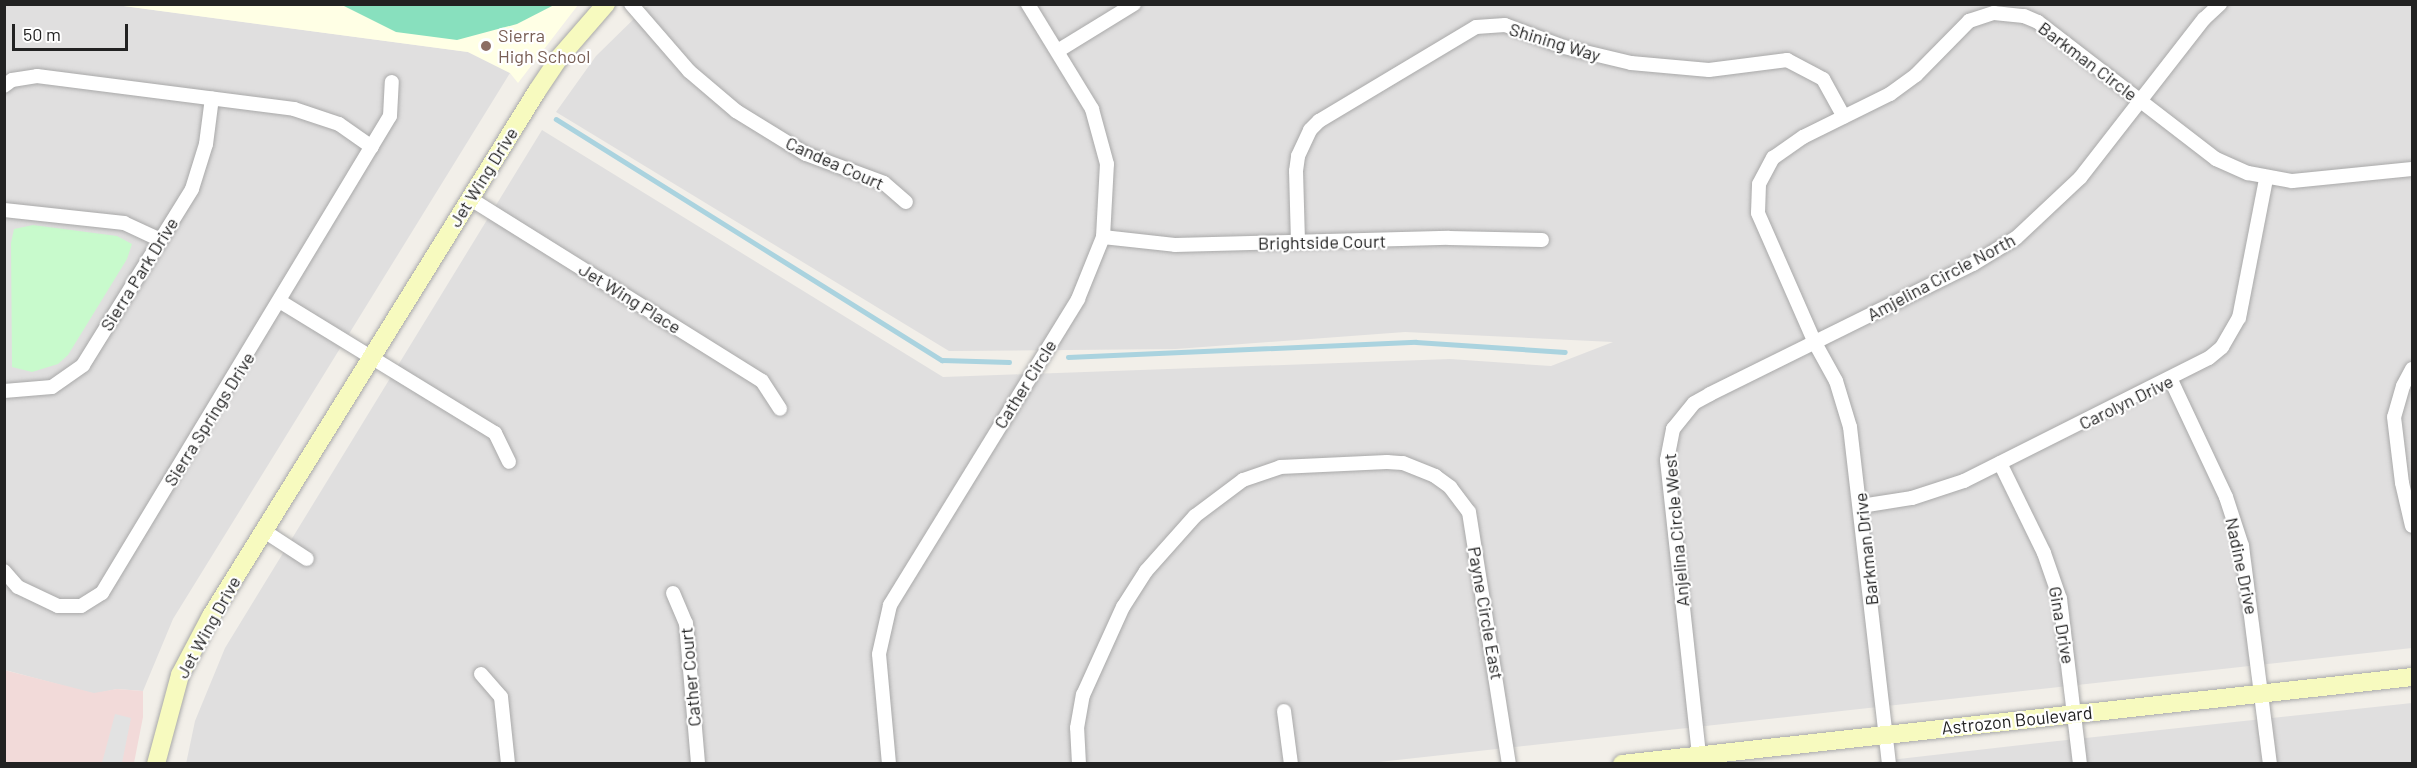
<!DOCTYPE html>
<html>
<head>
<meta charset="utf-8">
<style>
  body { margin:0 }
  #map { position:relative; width:2417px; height:768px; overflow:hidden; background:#f2efe9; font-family:Barlow,sans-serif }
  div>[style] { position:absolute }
  .residential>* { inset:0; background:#e0dfdf }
  .commercial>* { inset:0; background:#f2dad9 }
  .education>* { inset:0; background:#ffffe5 }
  .park>* { inset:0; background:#c8facc }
  .pitch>* { inset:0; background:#88e0be }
  .parking>* { inset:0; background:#e2e2e2 }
  .stream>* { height:4.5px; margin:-2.25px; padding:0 2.25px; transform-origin:2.25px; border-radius:2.25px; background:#aad3df }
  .roads { filter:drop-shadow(0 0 2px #a9a9a9) drop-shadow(0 0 2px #a9a9a9) }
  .street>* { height:14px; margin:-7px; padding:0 7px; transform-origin:7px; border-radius:7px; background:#fff }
  .secondary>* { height:18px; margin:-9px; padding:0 9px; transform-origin:9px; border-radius:9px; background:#f7fabf }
  .dots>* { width:16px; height:16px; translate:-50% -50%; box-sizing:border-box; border:3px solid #fff; border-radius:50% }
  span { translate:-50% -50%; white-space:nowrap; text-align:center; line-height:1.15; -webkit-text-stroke:4.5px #fff; paint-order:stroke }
  .education-label { font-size:18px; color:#785e54 }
  .left { translate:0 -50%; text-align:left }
  .street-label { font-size:18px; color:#222 }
  .frame { position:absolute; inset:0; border:6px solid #222; pointer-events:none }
  .scale { position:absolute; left:12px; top:24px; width:116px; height:27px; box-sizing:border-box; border:3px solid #222; border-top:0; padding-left:8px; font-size:18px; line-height:21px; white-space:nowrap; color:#222; -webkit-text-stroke:4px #fff; paint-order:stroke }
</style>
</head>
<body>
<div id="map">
  <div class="residential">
    <div style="clip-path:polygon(4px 5px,116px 5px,468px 52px,510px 73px,173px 619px,143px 691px,117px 689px,94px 694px,5px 670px)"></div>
    <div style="clip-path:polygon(648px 5px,2412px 5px,2412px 648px,1361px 764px,186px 764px,195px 721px,225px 648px,542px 130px,943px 377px,1450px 359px,1551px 366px,1613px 342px,1405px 332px,1176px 349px,949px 351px,556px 112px,596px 56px)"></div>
    <div style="clip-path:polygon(2412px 703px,2412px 763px,1855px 764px,2030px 744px)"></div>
  </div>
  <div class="commercial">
    <div style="clip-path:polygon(4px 670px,94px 693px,117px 689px,143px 691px,143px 717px,134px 763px,5px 763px)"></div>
  </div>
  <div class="education">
    <div style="clip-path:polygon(116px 5px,578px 5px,518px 83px,510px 73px,468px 52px)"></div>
  </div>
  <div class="park">
    <div style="clip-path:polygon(33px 225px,117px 236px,132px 244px,127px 259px,68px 355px,58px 364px,32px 372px,12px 367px,11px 243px,14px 229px)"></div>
  </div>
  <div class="pitch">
    <div style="clip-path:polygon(342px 5px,554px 5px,517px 24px,457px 40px,396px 32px)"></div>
  </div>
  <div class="parking">
    <div style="clip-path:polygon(115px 714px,131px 718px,122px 763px,102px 763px)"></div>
  </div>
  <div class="stream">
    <div style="left:556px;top:119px;width:455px;rotate:32deg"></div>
    <div style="left:942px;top:360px;width:67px;rotate:1.7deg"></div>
    <div style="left:1068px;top:357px;width:348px;rotate:-2.5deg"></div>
    <div style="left:1416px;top:342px;width:149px;rotate:3.8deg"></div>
  </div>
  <div class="roads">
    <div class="street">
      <div style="left:631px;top:4px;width:89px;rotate:49.1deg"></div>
      <div style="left:689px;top:71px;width:62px;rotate:40.4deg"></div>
      <div style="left:736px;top:111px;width:82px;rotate:31.6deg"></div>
      <div style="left:806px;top:154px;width:83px;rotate:20.4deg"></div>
      <div style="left:884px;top:183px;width:29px;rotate:41deg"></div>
      <div style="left:1059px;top:50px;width:88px;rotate:-31.5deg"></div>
      <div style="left:4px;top:86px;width:10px;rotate:-37deg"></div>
      <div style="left:12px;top:80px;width:25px;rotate:-9deg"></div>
      <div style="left:37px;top:76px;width:259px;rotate:7.3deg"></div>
      <div style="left:294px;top:109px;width:47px;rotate:18.4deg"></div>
      <div style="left:339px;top:124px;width:40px;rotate:34.9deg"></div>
      <div style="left:469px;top:198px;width:345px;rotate:32deg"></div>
      <div style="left:762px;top:381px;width:33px;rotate:57deg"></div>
      <div style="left:4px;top:210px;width:121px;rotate:6.2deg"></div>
      <div style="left:124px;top:223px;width:40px;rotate:25deg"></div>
      <div style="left:1103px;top:237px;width:72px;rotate:6.3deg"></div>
      <div style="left:1175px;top:245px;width:274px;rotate:-1.5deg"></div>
      <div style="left:1449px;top:238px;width:93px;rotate:1.2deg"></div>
      <div style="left:1298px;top:242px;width:71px;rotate:-91.6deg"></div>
      <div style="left:1296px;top:171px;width:15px;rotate:-82deg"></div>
      <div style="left:1298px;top:156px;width:29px;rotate:-65deg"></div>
      <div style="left:1310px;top:130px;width:13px;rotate:-45deg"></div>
      <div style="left:1319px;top:121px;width:183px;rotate:-30.9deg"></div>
      <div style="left:1476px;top:27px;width:29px;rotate:-4deg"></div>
      <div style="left:1505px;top:25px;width:63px;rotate:20.4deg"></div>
      <div style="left:1564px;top:47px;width:69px;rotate:13.4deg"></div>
      <div style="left:1631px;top:63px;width:78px;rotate:5.1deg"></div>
      <div style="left:1709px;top:70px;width:79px;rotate:-7.3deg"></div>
      <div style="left:1787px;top:60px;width:41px;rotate:27.8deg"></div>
      <div style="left:1823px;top:79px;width:43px;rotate:61.1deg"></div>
      <div style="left:281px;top:302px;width:251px;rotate:31.5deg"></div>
      <div style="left:495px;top:433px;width:32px;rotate:64deg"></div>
      <div style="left:2412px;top:369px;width:19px;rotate:118deg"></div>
      <div style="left:2403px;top:386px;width:32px;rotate:106deg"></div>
      <div style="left:2394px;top:417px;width:66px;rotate:83.1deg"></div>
      <div style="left:2402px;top:483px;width:44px;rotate:76.9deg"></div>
      <div style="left:2171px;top:380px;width:129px;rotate:64.8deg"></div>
      <div style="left:2226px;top:497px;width:52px;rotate:71.9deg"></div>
      <div style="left:2242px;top:546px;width:220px;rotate:82.7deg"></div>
      <div style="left:4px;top:391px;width:48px;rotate:-4.8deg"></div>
      <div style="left:52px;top:387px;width:38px;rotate:-35deg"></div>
      <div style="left:83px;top:365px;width:207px;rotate:-58.2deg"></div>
      <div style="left:192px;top:189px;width:47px;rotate:-72.7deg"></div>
      <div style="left:206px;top:144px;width:46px;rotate:-82.6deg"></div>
      <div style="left:2000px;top:463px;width:100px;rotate:63.9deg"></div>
      <div style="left:2044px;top:553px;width:49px;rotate:70.8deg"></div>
      <div style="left:2060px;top:599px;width:166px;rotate:83.1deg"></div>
      <div style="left:1861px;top:506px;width:52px;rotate:-8.9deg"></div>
      <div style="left:1912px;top:498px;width:55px;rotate:-18.1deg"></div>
      <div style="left:1964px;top:481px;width:274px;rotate:-26.7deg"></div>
      <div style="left:2209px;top:358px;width:17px;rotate:-40deg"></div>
      <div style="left:2222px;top:347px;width:34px;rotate:-60deg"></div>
      <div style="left:2239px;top:318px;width:142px;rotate:-79deg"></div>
      <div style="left:264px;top:531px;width:51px;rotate:33.1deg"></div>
      <div style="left:4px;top:571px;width:21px;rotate:49deg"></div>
      <div style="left:18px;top:587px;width:44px;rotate:25.4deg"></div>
      <div style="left:58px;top:606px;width:23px"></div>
      <div style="left:81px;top:606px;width:25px;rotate:-32deg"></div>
      <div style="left:102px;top:593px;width:557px;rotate:-58.88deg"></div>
      <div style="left:390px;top:116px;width:34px;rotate:-87deg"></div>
      <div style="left:673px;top:593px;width:33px;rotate:67deg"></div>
      <div style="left:686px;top:623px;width:142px;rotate:85.1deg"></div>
      <div style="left:481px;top:674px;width:30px;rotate:49deg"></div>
      <div style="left:501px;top:697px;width:67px;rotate:84deg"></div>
      <div style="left:1284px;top:711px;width:53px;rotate:82.5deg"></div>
      <div style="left:889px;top:764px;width:110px;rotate:-95.2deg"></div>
      <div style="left:879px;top:654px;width:50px;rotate:-77.3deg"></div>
      <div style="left:890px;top:605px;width:359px;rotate:-58.4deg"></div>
      <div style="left:1078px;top:299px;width:67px;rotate:-68deg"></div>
      <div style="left:1103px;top:237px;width:73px;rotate:-86.9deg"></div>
      <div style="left:1107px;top:164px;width:57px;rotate:-105.3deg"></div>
      <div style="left:1092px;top:109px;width:123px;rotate:-121.4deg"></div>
      <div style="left:1079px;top:764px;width:36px;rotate:-93deg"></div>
      <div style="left:1077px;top:728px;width:34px;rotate:-80deg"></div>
      <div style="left:1083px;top:695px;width:97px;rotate:-65.6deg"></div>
      <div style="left:1123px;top:607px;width:43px;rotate:-57.4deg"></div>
      <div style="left:1146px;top:571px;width:74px;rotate:-48.3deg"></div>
      <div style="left:1195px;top:516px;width:60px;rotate:-36.9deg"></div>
      <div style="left:1243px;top:480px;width:39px;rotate:-19deg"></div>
      <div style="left:1280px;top:467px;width:107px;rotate:-2.7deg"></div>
      <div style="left:1387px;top:462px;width:16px;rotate:4deg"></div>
      <div style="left:1403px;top:463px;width:35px;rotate:22deg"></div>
      <div style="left:1435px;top:476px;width:19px;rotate:36deg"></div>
      <div style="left:1450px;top:487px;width:31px;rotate:53deg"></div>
      <div style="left:1469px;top:512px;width:255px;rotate:81deg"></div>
      <div style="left:1700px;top:764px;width:306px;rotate:-96.2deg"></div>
      <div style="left:1667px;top:460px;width:32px;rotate:-79deg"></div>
      <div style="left:1673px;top:429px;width:33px;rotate:-51deg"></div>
      <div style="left:1694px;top:403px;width:18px;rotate:-29deg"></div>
      <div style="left:1710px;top:394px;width:293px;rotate:-26.3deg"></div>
      <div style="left:1973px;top:264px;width:50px;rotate:-31.2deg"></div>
      <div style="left:2016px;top:238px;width:88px;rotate:-43.2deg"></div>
      <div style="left:2080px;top:178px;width:202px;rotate:-52.1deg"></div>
      <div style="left:2204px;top:19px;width:22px;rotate:-43deg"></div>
      <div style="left:1889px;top:764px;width:339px;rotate:-96.6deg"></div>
      <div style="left:1850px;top:427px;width:48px;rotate:-106.9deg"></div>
      <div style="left:1836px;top:381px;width:43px;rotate:-118.9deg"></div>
      <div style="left:1815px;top:343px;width:142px;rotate:-113.7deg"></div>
      <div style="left:1758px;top:213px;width:29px;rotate:-88deg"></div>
      <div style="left:1759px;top:184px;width:30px;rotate:-62deg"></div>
      <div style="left:1773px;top:158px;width:37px;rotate:-35deg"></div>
      <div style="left:1803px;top:137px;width:97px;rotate:-26.3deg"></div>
      <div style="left:1890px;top:94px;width:32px;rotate:-36deg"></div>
      <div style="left:1916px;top:75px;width:76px;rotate:-45.5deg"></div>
      <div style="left:1969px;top:21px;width:26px;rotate:-18deg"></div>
      <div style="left:1994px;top:13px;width:30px;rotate:6deg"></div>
      <div style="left:2024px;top:16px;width:15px;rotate:23deg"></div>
      <div style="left:2038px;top:22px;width:225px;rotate:37.6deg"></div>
      <div style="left:2216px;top:159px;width:35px;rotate:24deg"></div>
      <div style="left:2248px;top:173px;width:45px;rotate:10.3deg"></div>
      <div style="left:2292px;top:181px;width:121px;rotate:-5.7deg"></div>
    </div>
    <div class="secondary">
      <div style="left:156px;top:764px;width:92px;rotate:-74.9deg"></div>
      <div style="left:180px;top:675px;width:67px;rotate:-62.3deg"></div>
      <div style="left:211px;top:616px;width:618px;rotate:-58.16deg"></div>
      <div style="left:537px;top:91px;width:40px;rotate:-56deg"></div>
      <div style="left:559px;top:58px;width:72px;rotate:-49deg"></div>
      <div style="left:1622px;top:764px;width:795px;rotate:-6.28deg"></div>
    </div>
  </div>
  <div class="dots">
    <div style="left:486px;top:46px;background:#8d6e63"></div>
  </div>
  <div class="education-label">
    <span class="left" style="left:498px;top:46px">Sierra<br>High School</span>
  </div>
  <div class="street-label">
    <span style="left:1555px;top:42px;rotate:17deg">Shining Way</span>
    <span style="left:2088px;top:61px;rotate:37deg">Barkman Circle</span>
    <span style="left:835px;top:163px;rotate:24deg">Candea Court</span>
    <span style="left:483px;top:177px;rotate:-58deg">Jet Wing Drive</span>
    <span style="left:1322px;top:242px;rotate:-1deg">Brightside Court</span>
    <span style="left:139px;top:274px;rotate:-58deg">Sierra Park Drive</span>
    <span style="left:1941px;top:277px;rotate:-28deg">Amjelina Circle North</span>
    <span style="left:630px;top:298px;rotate:32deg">Jet Wing Place</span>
    <span style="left:1025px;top:384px;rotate:-58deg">Cather Circle</span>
    <span style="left:2126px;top:402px;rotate:-26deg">Carolyn Drive</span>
    <span style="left:209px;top:419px;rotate:-58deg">Sierra Springs Drive</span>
    <span style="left:1676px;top:530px;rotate:-95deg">Anjelina Circle West</span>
    <span style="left:1866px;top:549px;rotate:-96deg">Barkman Drive</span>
    <span style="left:2242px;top:566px;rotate:78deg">Nadine Drive</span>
    <span style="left:1486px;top:613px;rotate:80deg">Payne Circle East</span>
    <span style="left:2062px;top:625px;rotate:80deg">Gina Drive</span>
    <span style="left:208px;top:627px;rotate:-61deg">Jet Wing Drive</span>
    <span style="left:690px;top:677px;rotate:-95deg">Cather Court</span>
    <span style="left:2017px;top:720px;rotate:-6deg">Astrozon Boulevard</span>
  </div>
  <div class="frame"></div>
  <div class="scale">50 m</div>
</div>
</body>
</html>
